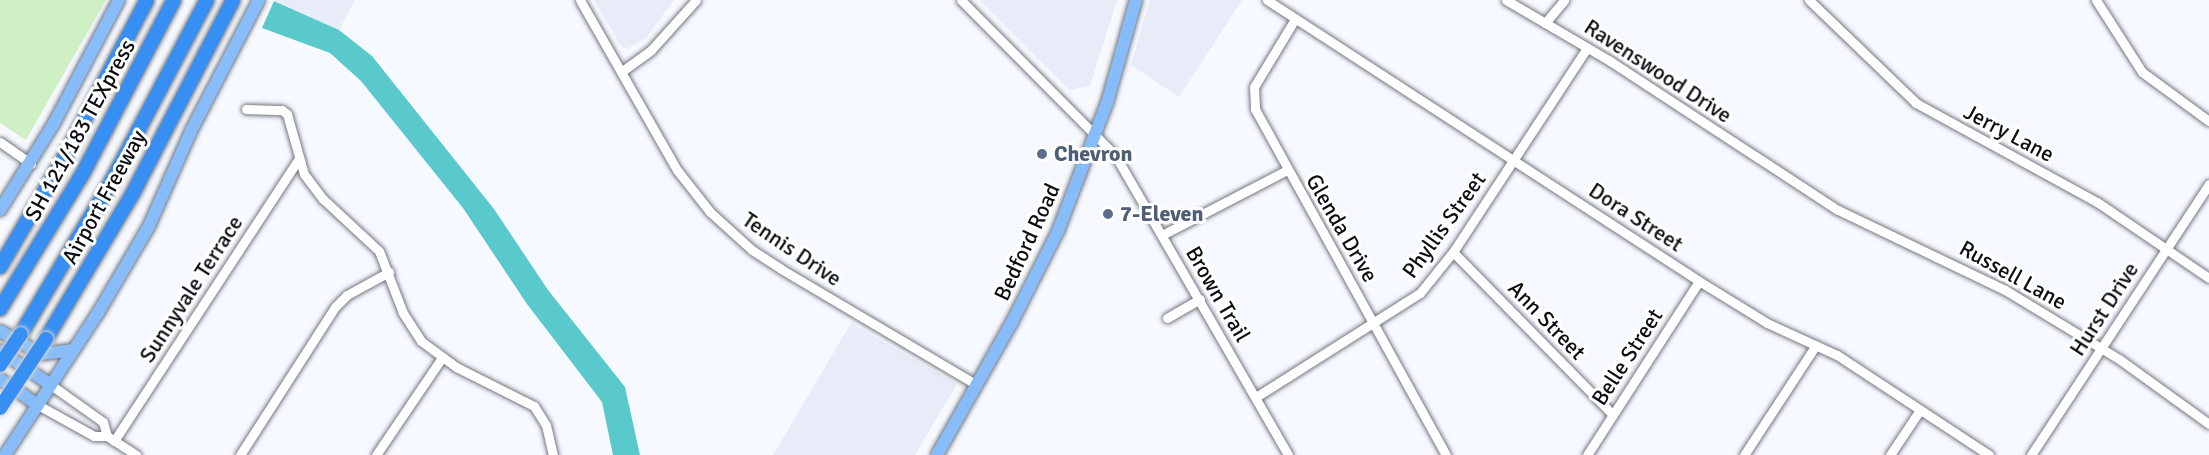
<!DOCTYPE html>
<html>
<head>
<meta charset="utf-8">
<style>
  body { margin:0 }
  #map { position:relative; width:2209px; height:455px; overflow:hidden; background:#f6f9ff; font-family:Signika,sans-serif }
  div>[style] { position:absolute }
  .built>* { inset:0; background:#e8ecf8 }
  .green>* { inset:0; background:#cfefc5 }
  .water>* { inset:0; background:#59c9cc }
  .roads { filter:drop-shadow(0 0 2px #75787f) drop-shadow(0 0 2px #75787f) }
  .minor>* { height:9px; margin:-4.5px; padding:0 4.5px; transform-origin:4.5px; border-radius:4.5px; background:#fff }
  .major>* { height:12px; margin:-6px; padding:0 6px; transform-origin:6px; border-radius:6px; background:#87bcf8 }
  .highway>* { height:14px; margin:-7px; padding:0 7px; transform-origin:7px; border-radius:7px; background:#378ff4 }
  .bridges { filter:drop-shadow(0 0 2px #d3d3d4) drop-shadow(0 0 2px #d3d3d4) }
  .highway-bridge>* { height:14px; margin:-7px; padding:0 7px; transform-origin:7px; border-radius:7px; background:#378ff4 }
  .dots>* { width:16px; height:16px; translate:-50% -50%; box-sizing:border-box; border:3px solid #fff; border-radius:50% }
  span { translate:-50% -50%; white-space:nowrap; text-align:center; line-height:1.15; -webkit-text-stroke:6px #fff; paint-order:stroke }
  .street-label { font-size:22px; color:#0c0d10 }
  .service-label { font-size:22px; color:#4e5e75; font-weight:700 }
  .left { translate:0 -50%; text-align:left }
</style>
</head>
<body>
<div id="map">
  <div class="built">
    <div style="clip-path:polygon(274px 0,355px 0,339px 30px)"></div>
    <div style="clip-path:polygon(594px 0,674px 0,646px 38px,627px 49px,621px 46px)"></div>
    <div style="clip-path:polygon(980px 0,1117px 0,1090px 86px,1069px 90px)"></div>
    <div style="clip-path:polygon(1150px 0,1242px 0,1179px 97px,1131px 65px)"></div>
    <div style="clip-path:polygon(851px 323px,957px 384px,915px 455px,773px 455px)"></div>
  </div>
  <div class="green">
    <div style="clip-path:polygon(0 0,106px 0,26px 140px,0 123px)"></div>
  </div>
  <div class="water">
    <div style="clip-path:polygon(274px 1px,339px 30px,372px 56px,494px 209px,548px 290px,625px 387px,640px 455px,613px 455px,602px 402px,527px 304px,463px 208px,361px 81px,330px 53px,262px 28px)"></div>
  </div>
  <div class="roads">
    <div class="minor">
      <div style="left:580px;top:0;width:196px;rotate:60.3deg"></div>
      <div style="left:677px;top:170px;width:53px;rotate:51.8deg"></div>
      <div style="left:710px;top:212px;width:57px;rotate:42.1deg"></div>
      <div style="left:752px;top:250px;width:35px;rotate:33deg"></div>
      <div style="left:781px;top:269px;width:228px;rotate:30.6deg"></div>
      <div style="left:961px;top:0;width:218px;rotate:45.2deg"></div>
      <div style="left:1115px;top:155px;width:346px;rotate:60deg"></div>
      <div style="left:1267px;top:0;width:515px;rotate:33.04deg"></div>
      <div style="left:1699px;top:281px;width:80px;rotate:31.7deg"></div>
      <div style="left:1767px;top:323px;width:77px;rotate:24.6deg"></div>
      <div style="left:1837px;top:355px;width:182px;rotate:33.3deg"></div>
      <div style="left:1506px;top:0;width:121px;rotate:30.4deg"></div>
      <div style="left:1610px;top:61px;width:272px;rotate:33.2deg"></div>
      <div style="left:1838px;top:210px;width:185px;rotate:25.6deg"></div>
      <div style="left:2005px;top:290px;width:133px;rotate:31.2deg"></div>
      <div style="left:2119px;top:359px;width:111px;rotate:35.8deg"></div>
      <div style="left:1809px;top:0;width:149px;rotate:43.9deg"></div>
      <div style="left:1916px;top:103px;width:206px;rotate:28.7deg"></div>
      <div style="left:2097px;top:202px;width:135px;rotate:34.2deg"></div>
      <div style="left:2096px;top:0;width:85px;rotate:57.4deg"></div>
      <div style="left:2142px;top:72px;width:83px;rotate:36.2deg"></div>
      <div style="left:1295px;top:19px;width:79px;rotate:121.1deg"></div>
      <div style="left:1254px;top:87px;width:22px;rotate:87deg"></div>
      <div style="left:1255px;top:109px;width:395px;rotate:61.1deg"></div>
      <div style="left:1545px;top:23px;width:30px;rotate:-50deg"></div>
      <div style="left:621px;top:72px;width:37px;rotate:-36deg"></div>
      <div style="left:651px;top:50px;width:67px;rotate:-48deg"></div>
      <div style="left:246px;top:109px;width:36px;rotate:2deg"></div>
      <div style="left:282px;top:110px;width:6px;rotate:39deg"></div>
      <div style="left:287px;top:114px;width:62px;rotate:74.2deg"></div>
      <div style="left:304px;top:174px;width:31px;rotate:53deg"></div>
      <div style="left:323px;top:199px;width:76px;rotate:42.9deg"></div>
      <div style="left:379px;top:251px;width:66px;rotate:68.8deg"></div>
      <div style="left:403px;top:313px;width:33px;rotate:57deg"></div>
      <div style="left:421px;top:341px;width:44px;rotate:36.6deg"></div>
      <div style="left:456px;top:367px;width:87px;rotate:26.6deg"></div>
      <div style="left:534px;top:406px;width:22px;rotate:58deg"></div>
      <div style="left:546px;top:425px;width:31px;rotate:77deg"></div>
      <div style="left:0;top:142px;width:38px;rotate:35deg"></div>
      <div style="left:1162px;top:235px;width:141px;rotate:-27.5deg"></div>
      <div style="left:1453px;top:252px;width:228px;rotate:45.5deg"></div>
      <div style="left:1167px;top:318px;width:38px;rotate:-30deg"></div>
      <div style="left:51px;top:385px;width:64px;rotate:35.4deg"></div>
      <div style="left:103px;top:422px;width:15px;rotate:74deg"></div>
      <div style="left:1256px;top:397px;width:194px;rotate:-32.4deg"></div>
      <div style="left:1420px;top:293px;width:53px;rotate:-51.2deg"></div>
      <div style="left:1453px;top:252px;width:244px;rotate:-56.7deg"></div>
      <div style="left:38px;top:405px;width:64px;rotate:29deg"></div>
      <div style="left:94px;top:436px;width:13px"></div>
      <div style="left:107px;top:436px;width:35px;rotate:33deg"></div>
      <div style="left:114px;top:441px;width:338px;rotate:-56.8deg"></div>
      <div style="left:240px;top:455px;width:176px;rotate:-57.3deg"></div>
      <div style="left:335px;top:307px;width:17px;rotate:-45deg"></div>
      <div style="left:347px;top:295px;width:48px;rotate:-28.7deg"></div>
      <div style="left:376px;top:455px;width:116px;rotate:-55.9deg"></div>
      <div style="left:1587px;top:455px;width:207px;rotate:-57.2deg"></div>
      <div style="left:1744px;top:455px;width:131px;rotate:-56.8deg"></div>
      <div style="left:1890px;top:455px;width:54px;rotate:-56.3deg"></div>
      <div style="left:2031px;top:455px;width:324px;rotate:-56.7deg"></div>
    </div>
    <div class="major">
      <div style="left:0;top:210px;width:100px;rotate:-58.1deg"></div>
      <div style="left:53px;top:125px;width:141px;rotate:-62.2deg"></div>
      <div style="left:0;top:331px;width:47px;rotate:29.3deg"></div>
      <div style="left:41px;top:354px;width:33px;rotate:-7deg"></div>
      <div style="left:0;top:351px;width:61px;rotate:33.7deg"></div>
      <div style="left:0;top:379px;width:46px;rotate:34.4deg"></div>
      <div style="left:5px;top:455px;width:170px;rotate:-56.8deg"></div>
      <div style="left:98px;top:313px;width:101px;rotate:-59.6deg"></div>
      <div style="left:149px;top:226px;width:106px;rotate:-66.1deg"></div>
      <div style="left:192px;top:129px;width:145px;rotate:-62.6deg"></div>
      <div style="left:937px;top:455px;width:153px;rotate:-60.6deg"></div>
      <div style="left:1012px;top:322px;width:102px;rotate:-63.2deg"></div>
      <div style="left:1058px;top:231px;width:137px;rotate:-69.1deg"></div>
      <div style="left:1107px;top:103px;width:107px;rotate:-74.3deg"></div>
    </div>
    <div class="highway">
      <div style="left:0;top:267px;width:126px;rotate:-59.6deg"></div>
      <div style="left:64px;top:158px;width:178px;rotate:-62.3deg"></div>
      <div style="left:0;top:309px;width:159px;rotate:-58.6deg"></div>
      <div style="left:83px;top:173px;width:195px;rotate:-62.3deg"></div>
      <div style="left:21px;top:334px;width:174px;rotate:-59.3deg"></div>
      <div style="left:110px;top:184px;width:208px;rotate:-62.2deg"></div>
      <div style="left:46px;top:339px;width:170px;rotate:-59.2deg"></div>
      <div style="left:133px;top:193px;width:217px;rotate:-62.6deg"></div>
    </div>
  </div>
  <div class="bridges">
    <div class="highway-bridge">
      <div style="left:0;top:365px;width:37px;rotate:-56deg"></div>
      <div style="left:0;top:408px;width:83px;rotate:-56.3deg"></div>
    </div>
  </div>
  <div class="dots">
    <div style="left:1042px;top:154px;background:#5c6f8a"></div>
    <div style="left:1108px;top:214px;background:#5c6f8a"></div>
  </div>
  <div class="street-label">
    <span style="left:1658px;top:71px;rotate:33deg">Ravenswood Drive</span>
    <span style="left:80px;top:130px;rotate:-61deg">SH 121/183 TEXpress</span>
    <span style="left:2009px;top:133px;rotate:28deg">Jerry Lane</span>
    <span style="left:104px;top:197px;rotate:-61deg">Airport Freeway</span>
    <span style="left:1636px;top:217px;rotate:33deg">Dora Street</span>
    <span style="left:1444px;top:225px;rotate:-54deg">Phyllis Street</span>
    <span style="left:1342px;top:228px;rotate:60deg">Glenda Drive</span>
    <span style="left:1027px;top:242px;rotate:-65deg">Bedford Road</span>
    <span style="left:792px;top:249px;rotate:34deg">Tennis Drive</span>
    <span style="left:2013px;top:275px;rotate:29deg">Russell Lane</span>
    <span style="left:191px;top:289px;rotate:-57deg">Sunnyvale Terrace</span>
    <span style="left:1218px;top:294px;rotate:60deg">Brown Trail</span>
    <span style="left:2104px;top:309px;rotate:-57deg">Hurst Drive</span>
    <span style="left:1547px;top:320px;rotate:46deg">Ann Street</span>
    <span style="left:1627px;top:357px;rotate:-57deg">Belle Street</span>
  </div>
  <div class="service-label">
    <span class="left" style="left:1054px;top:154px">Chevron</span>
    <span class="left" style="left:1120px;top:214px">7-Eleven</span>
  </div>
</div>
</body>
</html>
